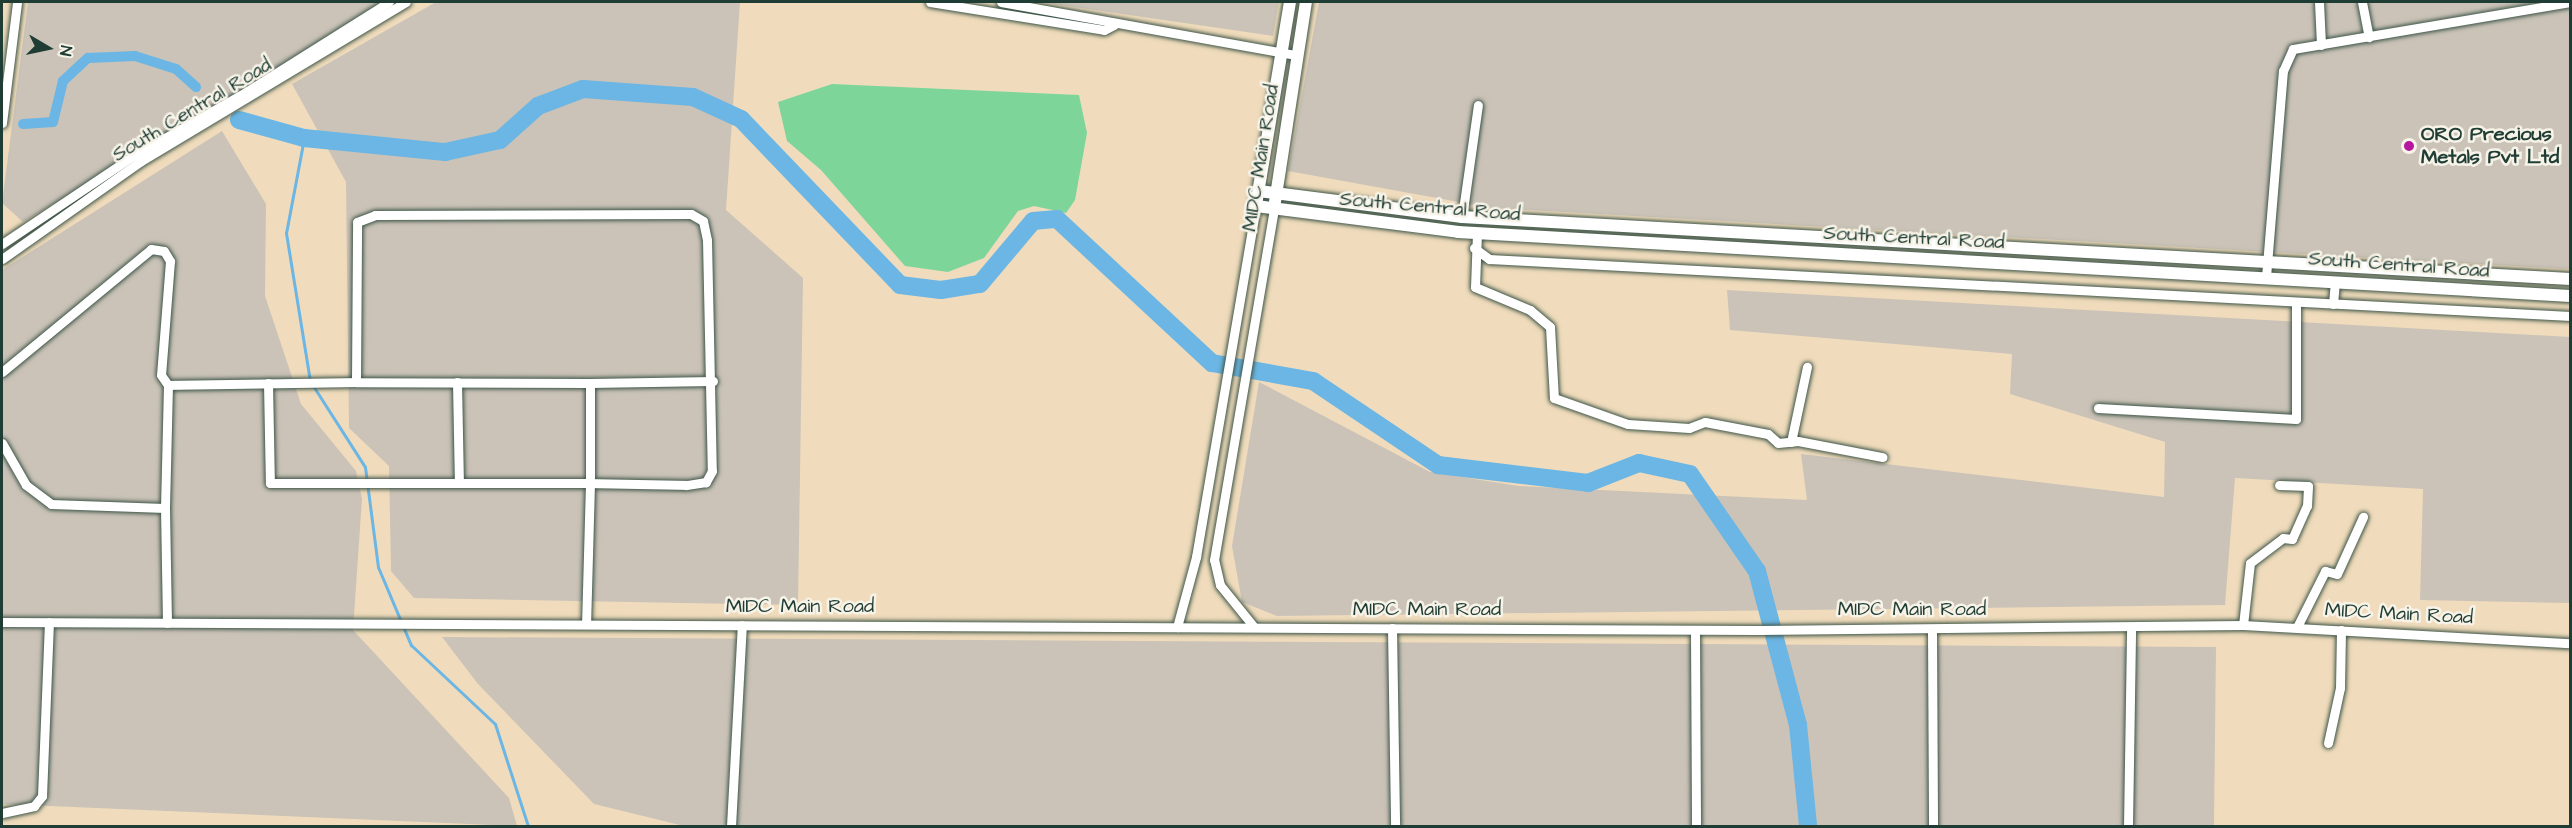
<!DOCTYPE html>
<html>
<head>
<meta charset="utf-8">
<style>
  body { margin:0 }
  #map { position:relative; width:2572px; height:828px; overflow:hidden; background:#f0dcbc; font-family:"Architects Daughter",sans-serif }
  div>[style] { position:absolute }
  .industrial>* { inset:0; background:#cbc3b8 }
  .green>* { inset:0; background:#7ed59a }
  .stream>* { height:3px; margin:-1.5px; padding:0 1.5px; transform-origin:1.5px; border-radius:1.5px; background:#6bb6e4 }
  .canal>* { height:10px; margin:-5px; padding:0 5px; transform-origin:5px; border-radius:5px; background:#6bb6e4 }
  .river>* { height:18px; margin:-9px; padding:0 9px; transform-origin:9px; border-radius:9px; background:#6bb6e4 }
  .roads { filter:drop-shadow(0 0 2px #3e5548) drop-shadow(0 0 2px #3e5548) }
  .minor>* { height:9px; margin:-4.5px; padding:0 4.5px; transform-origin:4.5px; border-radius:4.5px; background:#fff }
  .major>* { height:12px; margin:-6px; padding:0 6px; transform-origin:6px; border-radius:6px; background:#fff }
  .dots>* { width:16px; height:16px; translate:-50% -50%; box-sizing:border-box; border:3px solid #f7f3e8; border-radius:50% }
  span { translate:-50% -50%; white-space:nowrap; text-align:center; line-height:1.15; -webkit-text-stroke:5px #f7f3e8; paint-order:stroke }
  .street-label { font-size:20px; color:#1f3d34 }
  .poi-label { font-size:20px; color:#1f3d34; font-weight:700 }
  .left { translate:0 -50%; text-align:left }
  .frame { position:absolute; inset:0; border:3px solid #1f3d34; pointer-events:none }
  .north { position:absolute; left:18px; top:18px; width:60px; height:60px; -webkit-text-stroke:4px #f7f3e8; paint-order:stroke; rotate:99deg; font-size:16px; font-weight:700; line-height:24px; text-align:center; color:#1f3d34 }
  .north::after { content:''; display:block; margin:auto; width:21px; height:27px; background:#1f3d34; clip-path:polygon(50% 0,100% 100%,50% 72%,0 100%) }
</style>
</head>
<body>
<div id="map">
  <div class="industrial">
    <div style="clip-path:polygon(28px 2px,392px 2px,23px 222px,2px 203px)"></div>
    <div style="clip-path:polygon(436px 2px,740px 2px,726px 210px,803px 278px,798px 605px,414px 598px,391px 571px,389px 466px,349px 428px,346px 182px,292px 84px)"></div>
    <div style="clip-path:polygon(1040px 2px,1279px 2px,1273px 36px)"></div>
    <div style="clip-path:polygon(1319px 2px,2570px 2px,2570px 269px,1492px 208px,1288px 171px)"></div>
    <div style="clip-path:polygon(222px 131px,266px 204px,265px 296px,301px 404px,356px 471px,362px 499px,353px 630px,509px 798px,517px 826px,2px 804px,2px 270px)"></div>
    <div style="clip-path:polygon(1727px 290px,2570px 337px,2570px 603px,2420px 600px,2423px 489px,2235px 478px,2225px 605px,1277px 616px,1242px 602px,1232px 546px,1259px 382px,1430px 472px,1519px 486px,1807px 500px,1801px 454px,2164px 497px,2165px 442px,2010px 394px,2012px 354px,1730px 330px)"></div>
    <div style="clip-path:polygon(442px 637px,2216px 647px,2214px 826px,684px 826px,594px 804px,478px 684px)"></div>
  </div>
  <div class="green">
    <div style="clip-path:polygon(832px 84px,1079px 95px,1087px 133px,1075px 200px,1066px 213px,1034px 206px,1018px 211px,984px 258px,948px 272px,905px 266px,821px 170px,787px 141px,778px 102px)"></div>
  </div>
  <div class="stream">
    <div style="left:304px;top:138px;width:97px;rotate:100.7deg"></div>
    <div style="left:286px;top:233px;width:150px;rotate:80.8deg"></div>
    <div style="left:310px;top:381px;width:102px;rotate:57.4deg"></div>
    <div style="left:365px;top:467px;width:101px;rotate:82.6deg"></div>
    <div style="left:378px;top:567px;width:85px;rotate:67.1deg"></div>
    <div style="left:411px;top:645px;width:115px;rotate:43.2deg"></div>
    <div style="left:495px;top:724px;width:107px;rotate:72.1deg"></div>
  </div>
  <div class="canal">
    <div style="left:23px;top:124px;width:30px;rotate:-4deg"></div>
    <div style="left:53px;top:122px;width:42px;rotate:-76.3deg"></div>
    <div style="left:63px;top:81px;width:34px;rotate:-43deg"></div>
    <div style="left:88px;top:58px;width:47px;rotate:-2.4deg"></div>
    <div style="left:135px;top:56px;width:43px;rotate:17.6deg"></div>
    <div style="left:176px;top:69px;width:27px;rotate:42deg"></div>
  </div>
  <div class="river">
    <div style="left:239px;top:120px;width:67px;rotate:15.5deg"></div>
    <div style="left:304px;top:138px;width:142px;rotate:5.7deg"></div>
    <div style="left:445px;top:152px;width:56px;rotate:-12.3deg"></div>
    <div style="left:500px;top:140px;width:51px;rotate:-41.8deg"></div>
    <div style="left:538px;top:106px;width:48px;rotate:-20.7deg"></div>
    <div style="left:583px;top:89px;width:110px;rotate:4.2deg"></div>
    <div style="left:693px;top:97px;width:53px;rotate:24.6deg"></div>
    <div style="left:741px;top:119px;width:230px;rotate:46.2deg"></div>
    <div style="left:900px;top:285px;width:41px;rotate:7deg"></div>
    <div style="left:941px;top:290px;width:39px;rotate:-9deg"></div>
    <div style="left:980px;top:284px;width:82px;rotate:-49.9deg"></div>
    <div style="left:1033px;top:221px;width:24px;rotate:-5deg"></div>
    <div style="left:1057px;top:219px;width:212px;rotate:42.9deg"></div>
    <div style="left:1212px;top:363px;width:103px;rotate:10.1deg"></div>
    <div style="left:1313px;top:381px;width:151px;rotate:33.9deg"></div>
    <div style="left:1438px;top:465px;width:151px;rotate:6.8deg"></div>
    <div style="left:1588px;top:483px;width:55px;rotate:-21.4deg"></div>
    <div style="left:1639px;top:463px;width:52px;rotate:12.2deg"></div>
    <div style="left:1690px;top:474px;width:118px;rotate:55.4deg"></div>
    <div style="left:1757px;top:571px;width:159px;rotate:75.1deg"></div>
    <div style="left:1798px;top:725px;width:101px;rotate:84.3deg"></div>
  </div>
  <div class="roads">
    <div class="minor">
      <div style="left:930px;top:2px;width:176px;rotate:9.1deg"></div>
      <div style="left:1104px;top:30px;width:11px;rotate:-27deg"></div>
      <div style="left:1001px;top:2px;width:300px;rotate:10.2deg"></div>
      <div style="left:2319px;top:2px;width:43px;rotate:87.3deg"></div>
      <div style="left:2362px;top:2px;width:36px;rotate:79deg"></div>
      <div style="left:2px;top:123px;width:122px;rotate:-82.9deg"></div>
      <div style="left:1462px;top:217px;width:113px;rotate:-81.9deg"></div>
      <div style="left:1477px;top:233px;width:54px;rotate:92.1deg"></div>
      <div style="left:1475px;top:287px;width:60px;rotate:22.7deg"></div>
      <div style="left:1530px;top:310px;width:26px;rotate:40deg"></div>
      <div style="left:1550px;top:327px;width:71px;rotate:86.8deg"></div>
      <div style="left:1554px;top:398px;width:78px;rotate:19.4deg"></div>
      <div style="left:1628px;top:424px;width:61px;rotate:3.8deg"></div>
      <div style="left:1689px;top:428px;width:17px;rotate:-21deg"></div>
      <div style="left:1705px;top:422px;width:64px;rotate:10.8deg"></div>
      <div style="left:1768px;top:434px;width:13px;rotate:42deg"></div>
      <div style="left:1778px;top:443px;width:20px;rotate:-6deg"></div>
      <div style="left:1798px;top:441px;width:86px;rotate:10.8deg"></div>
      <div style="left:2px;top:244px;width:158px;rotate:-33.9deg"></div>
      <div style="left:133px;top:156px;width:130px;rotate:-29.5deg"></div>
      <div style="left:246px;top:92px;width:169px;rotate:-32.2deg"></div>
      <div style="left:1474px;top:248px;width:19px;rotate:36deg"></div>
      <div style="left:1489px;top:259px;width:1083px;rotate:3.02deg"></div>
      <div style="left:2px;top:259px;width:170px;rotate:-35.2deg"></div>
      <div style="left:141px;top:161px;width:309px;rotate:-31deg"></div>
      <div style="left:2266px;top:277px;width:207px;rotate:-85.3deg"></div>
      <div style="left:2283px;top:71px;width:24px;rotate:-66deg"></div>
      <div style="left:2293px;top:49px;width:281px;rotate:-9.6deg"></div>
      <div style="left:2333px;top:304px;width:23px;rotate:-85deg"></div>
      <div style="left:2px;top:372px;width:193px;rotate:-39.5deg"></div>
      <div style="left:151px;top:249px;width:13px;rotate:9deg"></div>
      <div style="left:164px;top:251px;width:12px;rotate:59deg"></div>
      <div style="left:170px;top:261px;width:114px;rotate:94.5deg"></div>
      <div style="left:161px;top:375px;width:12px;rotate:55deg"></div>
      <div style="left:168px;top:385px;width:188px;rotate:-0.9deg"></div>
      <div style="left:356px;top:382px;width:160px;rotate:-89.6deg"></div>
      <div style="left:357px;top:222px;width:19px;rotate:-21deg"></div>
      <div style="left:375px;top:215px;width:316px;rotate:-0.2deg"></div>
      <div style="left:691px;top:214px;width:14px;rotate:30deg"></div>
      <div style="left:703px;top:221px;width:19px;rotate:78deg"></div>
      <div style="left:707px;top:240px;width:231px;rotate:88.8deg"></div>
      <div style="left:712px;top:471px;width:13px;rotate:119deg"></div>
      <div style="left:706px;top:482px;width:20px;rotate:171deg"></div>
      <div style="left:686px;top:485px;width:96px;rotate:-178.8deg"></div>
      <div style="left:590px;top:483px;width:141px;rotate:91.6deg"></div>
      <div style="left:457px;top:382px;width:100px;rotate:88.9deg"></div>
      <div style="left:268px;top:383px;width:100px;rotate:88.9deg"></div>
      <div style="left:270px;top:483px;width:320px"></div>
      <div style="left:590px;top:483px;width:100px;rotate:-90deg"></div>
      <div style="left:590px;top:383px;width:234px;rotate:-179.8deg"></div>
      <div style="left:590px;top:383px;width:123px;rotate:-0.9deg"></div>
      <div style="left:2098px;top:408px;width:198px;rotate:3.2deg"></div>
      <div style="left:2296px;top:419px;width:117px;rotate:-90deg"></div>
      <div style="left:1791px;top:442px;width:77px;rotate:-78deg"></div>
      <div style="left:2px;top:443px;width:48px;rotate:60.3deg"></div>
      <div style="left:26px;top:485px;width:31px;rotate:37deg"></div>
      <div style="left:51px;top:504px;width:114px;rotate:2deg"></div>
      <div style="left:165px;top:508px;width:123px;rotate:-88.6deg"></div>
      <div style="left:165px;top:508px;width:115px;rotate:89deg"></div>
      <div style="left:2px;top:622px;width:1757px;rotate:0.26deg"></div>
      <div style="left:1759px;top:630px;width:484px;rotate:-0.6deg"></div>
      <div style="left:2243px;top:625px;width:327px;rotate:3.2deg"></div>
      <div style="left:2243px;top:625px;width:62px;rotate:-83.6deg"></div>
      <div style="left:2250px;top:563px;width:41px;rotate:-37.1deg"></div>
      <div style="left:2283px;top:538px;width:9px;rotate:6deg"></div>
      <div style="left:2292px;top:539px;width:36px;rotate:-66deg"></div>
      <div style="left:2307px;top:506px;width:20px;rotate:-87deg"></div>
      <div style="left:2308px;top:486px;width:29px;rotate:-178deg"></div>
      <div style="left:1177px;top:627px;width:73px;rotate:-74.8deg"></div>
      <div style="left:1196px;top:557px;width:356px;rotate:-80.3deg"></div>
      <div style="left:1254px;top:627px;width:54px;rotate:-129deg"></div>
      <div style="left:1220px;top:585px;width:26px;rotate:-103deg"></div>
      <div style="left:1214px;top:560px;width:356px;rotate:-80.3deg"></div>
      <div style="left:2297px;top:627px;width:63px;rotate:-63.4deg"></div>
      <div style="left:2325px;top:571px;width:12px;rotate:14deg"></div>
      <div style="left:2337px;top:574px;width:63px;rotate:-65.5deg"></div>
      <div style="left:1392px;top:628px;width:198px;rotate:89.1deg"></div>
      <div style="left:1932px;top:629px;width:197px;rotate:89.7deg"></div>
      <div style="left:1695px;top:630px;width:196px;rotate:89.7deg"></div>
      <div style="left:2328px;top:743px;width:56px;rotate:-77.7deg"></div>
      <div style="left:2340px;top:688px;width:58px;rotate:-89deg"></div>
      <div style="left:2px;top:813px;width:33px;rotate:-12deg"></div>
      <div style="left:34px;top:806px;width:13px;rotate:-51deg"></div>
      <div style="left:42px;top:796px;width:174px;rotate:-87.7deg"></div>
      <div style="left:731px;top:826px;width:201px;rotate:-86.9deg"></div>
      <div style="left:2128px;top:826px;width:199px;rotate:-89.1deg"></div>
    </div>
    <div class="major">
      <div style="left:1290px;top:2px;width:207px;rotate:99.5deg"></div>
      <div style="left:1256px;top:206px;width:204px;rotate:7.3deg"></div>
      <div style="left:1458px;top:232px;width:1114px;rotate:3.29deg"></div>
      <div style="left:1259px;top:191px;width:205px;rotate:7.3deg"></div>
      <div style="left:1462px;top:217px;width:1110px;rotate:3.2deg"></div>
      <div style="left:1275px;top:202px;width:202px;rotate:-81.2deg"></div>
    </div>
  </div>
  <div class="dots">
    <div style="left:2409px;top:146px;background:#b5179e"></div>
  </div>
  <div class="street-label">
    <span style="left:192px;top:110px;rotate:-31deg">South Central Road</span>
    <span style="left:1261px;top:158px;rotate:-81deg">MIDC Main Road</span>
    <span style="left:1430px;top:207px;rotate:5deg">South Central Road</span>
    <span style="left:1914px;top:238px;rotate:3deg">South Central Road</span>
    <span style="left:2399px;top:265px;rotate:4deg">South Central Road</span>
    <span style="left:800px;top:606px">MIDC Main Road</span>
    <span style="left:1427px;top:609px">MIDC Main Road</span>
    <span style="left:1912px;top:609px">MIDC Main Road</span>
    <span style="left:2399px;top:614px;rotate:3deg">MIDC Main Road</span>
  </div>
  <div class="poi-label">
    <span class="left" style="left:2421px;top:146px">ORO Precious<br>Metals Pvt Ltd</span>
  </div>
  <div class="frame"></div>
  <div class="north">N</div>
</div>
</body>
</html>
